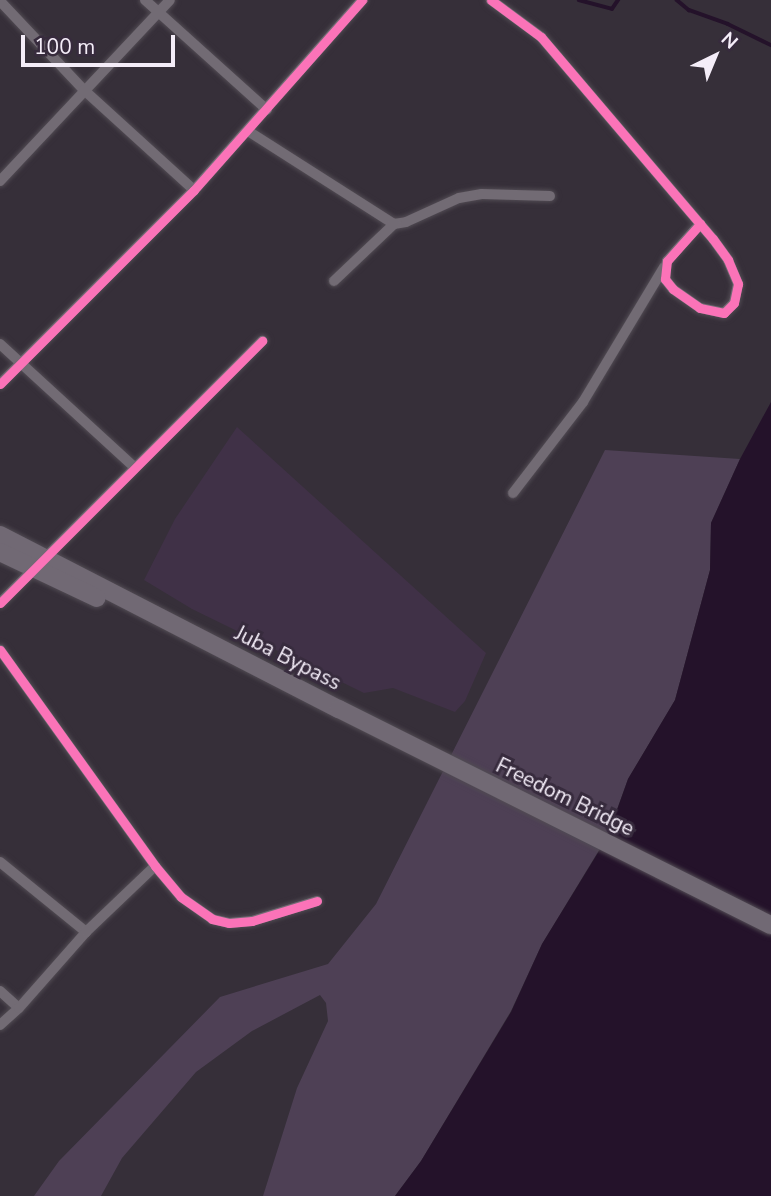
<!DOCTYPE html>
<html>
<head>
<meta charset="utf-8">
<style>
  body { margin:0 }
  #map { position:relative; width:771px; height:1196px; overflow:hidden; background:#362f39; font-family:"Nunito Sans",sans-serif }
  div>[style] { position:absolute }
  .built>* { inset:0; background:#403147 }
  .green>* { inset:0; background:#4e4055 }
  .water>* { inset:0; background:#24122a }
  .stream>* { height:3.5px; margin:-1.75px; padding:0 1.75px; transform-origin:1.75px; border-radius:1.75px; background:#24122a }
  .roads { filter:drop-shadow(0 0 2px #514b53) drop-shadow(0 0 2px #514b53) }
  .minor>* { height:10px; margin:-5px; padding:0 5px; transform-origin:5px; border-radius:5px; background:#726b74 }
  .primary>* { height:18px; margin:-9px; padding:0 9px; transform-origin:9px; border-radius:9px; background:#716974 }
  .cycleway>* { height:9px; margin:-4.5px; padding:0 4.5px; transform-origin:4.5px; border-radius:4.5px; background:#fb73b8 }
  span { translate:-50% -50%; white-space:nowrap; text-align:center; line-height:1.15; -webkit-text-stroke:6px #372b3d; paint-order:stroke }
  .street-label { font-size:21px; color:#f4edf8 }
  .north { position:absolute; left:680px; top:21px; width:70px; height:70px; -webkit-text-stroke:5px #372b3d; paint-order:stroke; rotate:43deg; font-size:19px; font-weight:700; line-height:28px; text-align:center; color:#f4edf8 }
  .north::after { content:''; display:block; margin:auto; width:24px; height:32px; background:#f4edf8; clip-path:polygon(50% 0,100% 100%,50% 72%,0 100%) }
  .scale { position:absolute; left:21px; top:35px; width:154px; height:32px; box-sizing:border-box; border:4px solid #f4edf8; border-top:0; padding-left:9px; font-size:21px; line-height:24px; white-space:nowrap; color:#f4edf8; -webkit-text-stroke:5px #372b3d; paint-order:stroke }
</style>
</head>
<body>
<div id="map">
  <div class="built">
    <div style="clip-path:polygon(237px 427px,486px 653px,465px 701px,455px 712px,393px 688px,364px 693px,192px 609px,144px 580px,175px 519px)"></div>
  </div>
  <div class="green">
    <div style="clip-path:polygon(605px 450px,740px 459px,711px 523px,710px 570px,675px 700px,628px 779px,607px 837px,542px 944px,511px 1011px,421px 1161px,395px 1196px,263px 1196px,297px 1088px,328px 1021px,326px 1003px,320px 995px,252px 1031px,196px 1072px,122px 1158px,101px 1196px,34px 1196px,59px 1161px,220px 997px,328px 964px,376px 904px)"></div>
  </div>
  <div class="water">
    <div style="clip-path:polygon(771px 402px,771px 1196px,395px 1196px,421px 1161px,511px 1012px,542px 944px,607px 838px,628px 779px,675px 700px,710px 570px,711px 523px,740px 459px)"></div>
  </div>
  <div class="stream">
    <div style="left:579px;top:0;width:34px;rotate:15deg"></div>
    <div style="left:612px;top:9px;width:11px;rotate:-56deg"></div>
    <div style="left:677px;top:0;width:16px;rotate:40deg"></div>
    <div style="left:689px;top:10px;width:41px;rotate:19.7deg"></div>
    <div style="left:728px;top:24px;width:48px;rotate:26deg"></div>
  </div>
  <div class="roads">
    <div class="minor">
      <div style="left:145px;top:0;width:164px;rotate:42deg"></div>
      <div style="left:491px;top:0;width:62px;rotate:36.5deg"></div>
      <div style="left:541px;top:37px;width:265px;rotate:49.6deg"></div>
      <div style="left:713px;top:239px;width:26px;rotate:54deg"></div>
      <div style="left:728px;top:260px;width:26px;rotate:67deg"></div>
      <div style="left:738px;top:284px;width:19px;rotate:102deg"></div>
      <div style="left:734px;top:303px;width:14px;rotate:135deg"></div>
      <div style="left:724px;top:313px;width:25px;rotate:-168deg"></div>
      <div style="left:700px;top:308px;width:33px;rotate:-145deg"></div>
      <div style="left:673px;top:289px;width:13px;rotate:-129deg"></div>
      <div style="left:665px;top:279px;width:18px;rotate:-84deg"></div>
      <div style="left:667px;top:261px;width:50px;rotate:-48.3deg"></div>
      <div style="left:0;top:1px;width:122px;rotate:46.7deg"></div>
      <div style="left:84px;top:90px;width:149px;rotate:42.3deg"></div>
      <div style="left:248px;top:131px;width:173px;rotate:32.5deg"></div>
      <div style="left:394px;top:224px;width:12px;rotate:-9deg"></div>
      <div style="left:406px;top:222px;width:58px;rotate:-24.4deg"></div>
      <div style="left:459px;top:198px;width:23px;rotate:-10deg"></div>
      <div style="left:482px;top:194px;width:68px;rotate:1.7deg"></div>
      <div style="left:0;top:181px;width:248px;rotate:-46.8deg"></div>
      <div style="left:334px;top:281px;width:83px;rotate:-43.5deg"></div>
      <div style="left:0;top:344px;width:182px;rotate:42.5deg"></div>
      <div style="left:0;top:384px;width:274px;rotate:-45deg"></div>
      <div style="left:194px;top:190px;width:254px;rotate:-48.5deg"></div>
      <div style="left:513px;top:493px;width:115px;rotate:-52.4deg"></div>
      <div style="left:583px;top:402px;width:157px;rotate:-59deg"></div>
      <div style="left:0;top:603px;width:371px;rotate:-45deg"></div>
      <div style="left:0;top:650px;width:266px;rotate:54.3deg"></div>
      <div style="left:155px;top:866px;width:40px;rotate:50deg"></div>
      <div style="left:181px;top:897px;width:38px;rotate:35deg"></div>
      <div style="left:212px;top:919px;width:17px;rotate:13deg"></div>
      <div style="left:229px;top:923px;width:23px;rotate:-5deg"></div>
      <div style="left:252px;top:921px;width:68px;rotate:-17.1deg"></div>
      <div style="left:0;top:862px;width:111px;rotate:39.1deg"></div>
      <div style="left:0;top:991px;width:25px;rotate:42deg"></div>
      <div style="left:0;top:1025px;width:25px;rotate:-42deg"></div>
      <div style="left:19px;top:1008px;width:101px;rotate:-48.6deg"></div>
      <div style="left:86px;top:932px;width:95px;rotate:-43.7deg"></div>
    </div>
    <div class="primary">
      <div style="left:0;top:535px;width:381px;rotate:27.2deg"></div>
      <div style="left:339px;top:709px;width:483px;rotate:26.6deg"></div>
      <div style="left:0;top:552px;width:107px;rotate:25.4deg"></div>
    </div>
  </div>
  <div class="cycleway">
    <div style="left:491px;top:0;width:62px;rotate:36.5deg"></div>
    <div style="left:541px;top:37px;width:265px;rotate:49.6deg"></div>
    <div style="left:713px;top:239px;width:26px;rotate:54deg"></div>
    <div style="left:728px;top:260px;width:26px;rotate:67deg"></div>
    <div style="left:738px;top:284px;width:19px;rotate:102deg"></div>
    <div style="left:734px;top:303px;width:14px;rotate:135deg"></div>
    <div style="left:724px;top:313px;width:25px;rotate:-168deg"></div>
    <div style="left:700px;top:308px;width:33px;rotate:-145deg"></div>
    <div style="left:673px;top:289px;width:13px;rotate:-129deg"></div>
    <div style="left:665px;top:279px;width:18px;rotate:-84deg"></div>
    <div style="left:667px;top:261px;width:50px;rotate:-48.3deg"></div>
    <div style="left:0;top:384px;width:274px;rotate:-45deg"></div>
    <div style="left:194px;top:190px;width:254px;rotate:-48.5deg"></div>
    <div style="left:0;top:603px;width:371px;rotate:-45deg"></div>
    <div style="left:0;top:650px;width:266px;rotate:54.3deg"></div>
    <div style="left:155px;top:866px;width:40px;rotate:50deg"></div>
    <div style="left:181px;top:897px;width:38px;rotate:35deg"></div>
    <div style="left:212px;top:919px;width:17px;rotate:13deg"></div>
    <div style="left:229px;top:923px;width:23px;rotate:-5deg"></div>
    <div style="left:252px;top:921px;width:68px;rotate:-17.1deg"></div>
  </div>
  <div class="street-label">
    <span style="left:288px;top:658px;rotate:27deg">Juba Bypass</span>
    <span style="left:565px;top:797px;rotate:26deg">Freedom Bridge</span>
  </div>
  <div class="north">N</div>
  <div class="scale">100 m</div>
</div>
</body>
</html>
